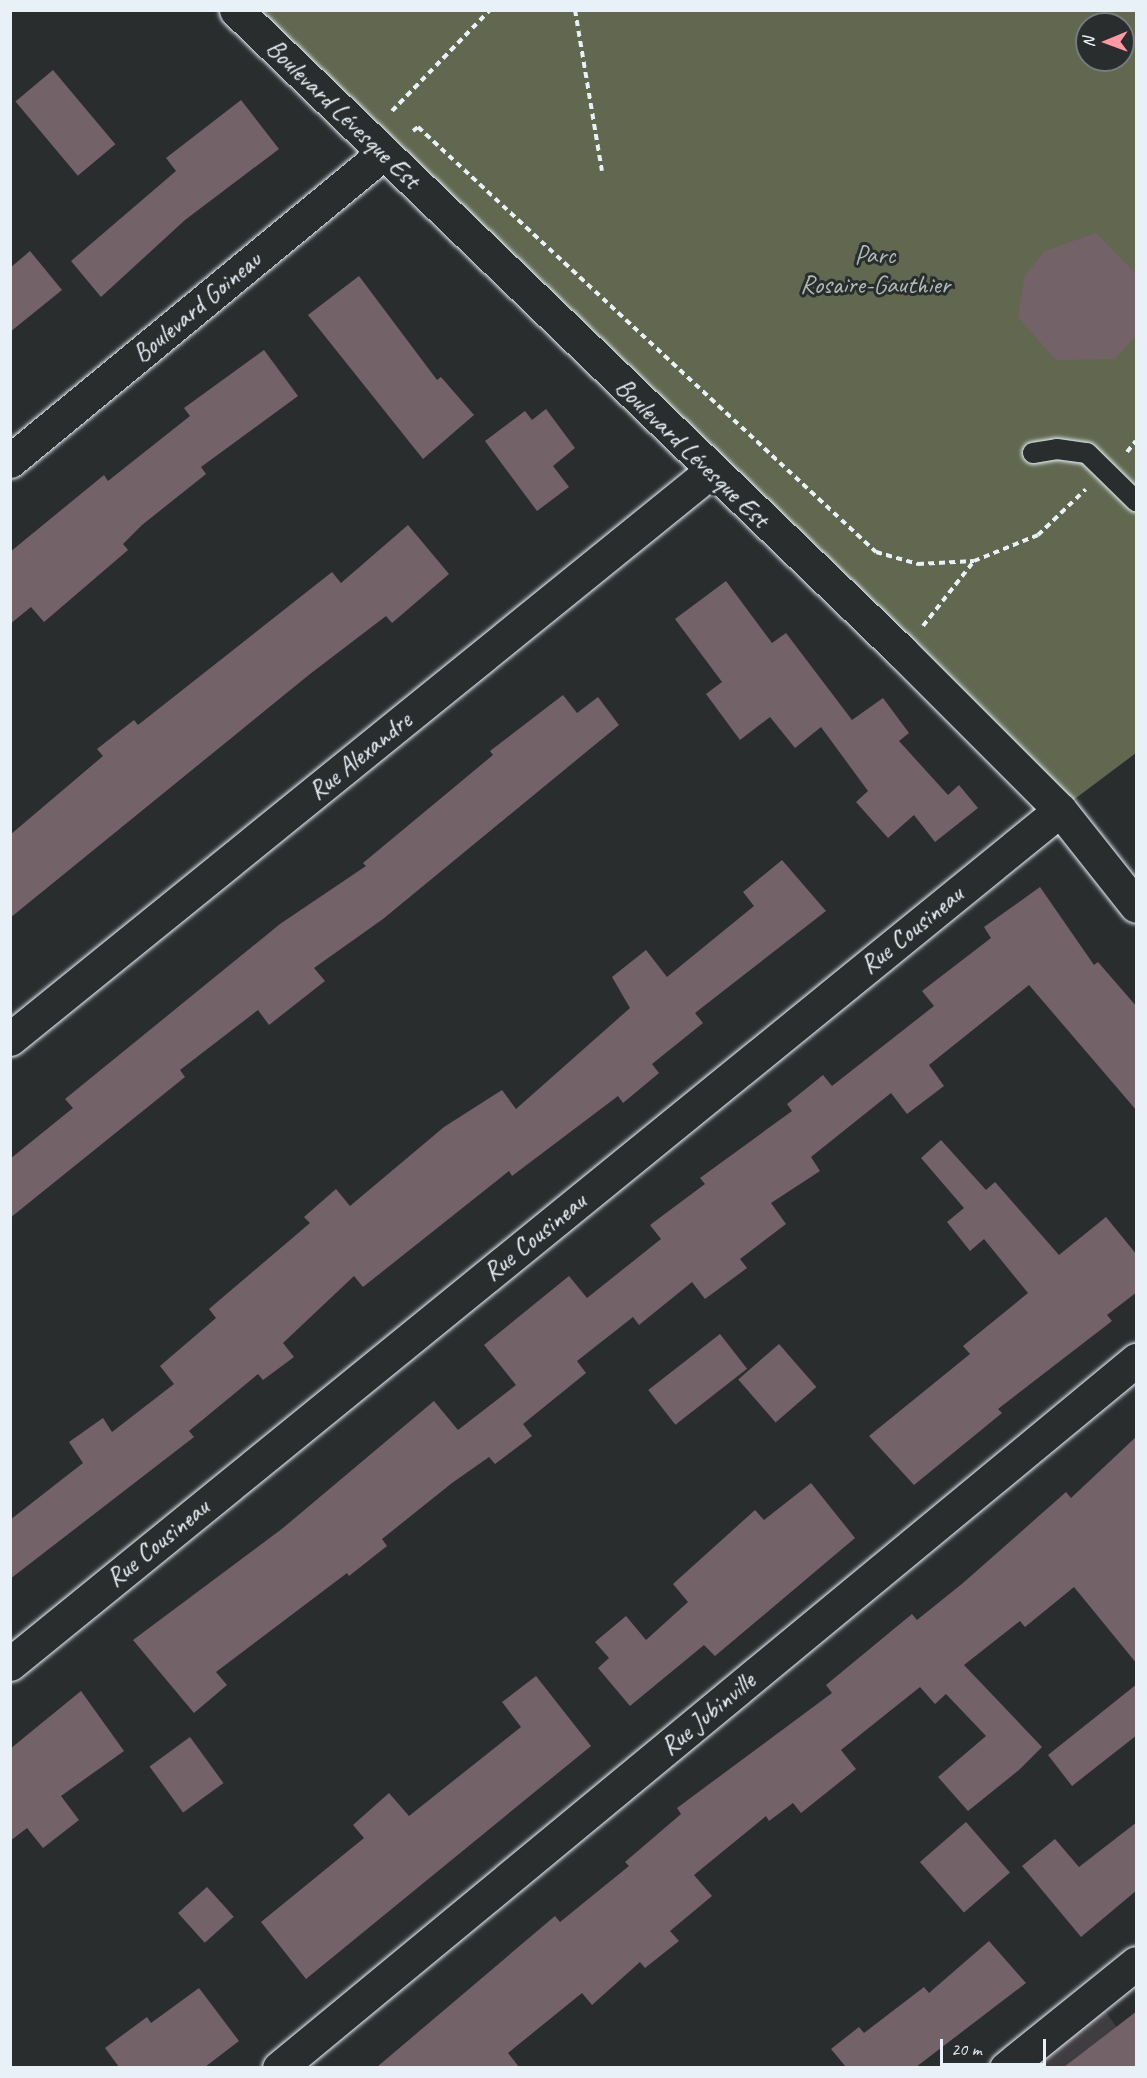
<!DOCTYPE html>
<html>
<head>
<meta charset="utf-8">
<style>
  body { margin:0 }
  #map { position:relative; width:1147px; height:2078px; overflow:hidden; background:#2a2d2e; font-family:Caveat,sans-serif }
  div>[style] { position:absolute }
  .built>* { inset:0; background:#403d40 }
  .green>* { inset:0; background:#61684f }
  .building>* { inset:0; background:#746269; transform-origin:0 0 }
  .path>* { height:4px; margin-top:-2px; transform-origin:0; background:repeating-linear-gradient(90deg,#e8f1f8 0 6px,transparent 0 10.5px) }
  .roads { filter:drop-shadow(0 0 2px #e8f1f8) drop-shadow(0 0 2px #e8f1f8) }
  .service>* { height:20px; margin:-10px; padding:0 10px; transform-origin:10px; border-radius:10px; background:#2a2d2e }
  .minor>* { height:33px; margin:-16.5px; padding:0 16.5px; transform-origin:16.5px; border-radius:16.5px; background:#2a2d2e }
  .tertiary>* { height:33px; margin:-16.5px; padding:0 16.5px; transform-origin:16.5px; border-radius:16.5px; background:#2a2d2e }
  span { translate:-50% -50%; white-space:nowrap; text-align:center; line-height:1.15; -webkit-text-stroke:6px #2a2d2e; paint-order:stroke }
  .street-label { font-size:26px; color:#e8f1f8 }
  .park-label { font-size:26px; color:#b2bab4 }
  .frame { position:absolute; inset:0; border:12px solid #e8f1f8; pointer-events:none }
  .north { position:absolute; left:1075px; top:12px; width:60px; height:60px; box-sizing:border-box; background:#2a2d2e; border:2px solid #767b7f; border-radius:50%; rotate:269deg; font-size:16px; font-weight:700; line-height:24px; text-align:center; color:#e8f1f8 }
  .north::after { content:''; display:block; margin:auto; width:21px; height:27px; background:#ff9aa2; clip-path:polygon(50% 0,100% 100%,50% 72%,0 100%) }
  .scale { position:absolute; left:940px; top:2039px; width:106px; height:27px; box-sizing:border-box; border:3px solid #e8f1f8; border-top:0; padding-left:8px; font-size:18px; line-height:21px; white-space:nowrap; color:#e8f1f8; -webkit-text-stroke:4px #2a2d2e; paint-order:stroke }
</style>
</head>
<body>
<div id="map">
  <div class="built">
    <div style="clip-path:polygon(1095px 1997px,1136px 2054px,1136px 2067px,1006px 2068px)"></div>
  </div>
  <div class="green">
    <div style="clip-path:polygon(evenodd,236px 11px,1136px 11px,1136px 753px,1060px 810px,236px 11px,1087px 24px,1123px 24px,1123px 60px,1087px 60px,1087px 24px)"></div>
  </div>
  <div class="building">
    <div style="left:53px;top:70px;width:97px;height:49px;rotate:50deg"></div>
    <div style="clip-path:polygon(241px 100px,279px 149px,185px 220px,101px 297px,71px 261px,176px 171px,166px 158px)"></div>
    <div style="clip-path:polygon(1096px 233px,1137px 275px,1137px 334px,1115px 359px,1056px 360px,1018px 317px,1025px 275px,1045px 251px)"></div>
    <div style="clip-path:polygon(30px 251px,62px 290px,10px 332px,10px 268px)"></div>
    <div style="clip-path:polygon(359px 276px,437px 380px,441px 377px,474px 415px,423px 459px,308px 315px)"></div>
    <div style="clip-path:polygon(264px 350px,298px 396px,201px 467px,206px 474px,142px 525px,123px 544px,128px 550px,44px 622px,31px 607px,10px 624px,10px 552px,104px 475px,108px 481px,190px 416px,184px 408px)"></div>
    <div style="clip-path:polygon(546px 409px,575px 448px,553px 466px,569px 487px,537px 511px,485px 441px,525px 411px,532px 420px)"></div>
    <div style="clip-path:polygon(408px 525px,449px 574px,392px 623px,386px 616px,310px 674px,10px 918px,10px 835px,103px 756px,97px 749px,134px 720px,138px 725px,332px 572px,341px 583px)"></div>
    <div style="clip-path:polygon(726px 581px,772px 643px,786px 633px,852px 720px,883px 698px,909px 733px,899px 741px,948px 795px,959px 785px,978px 808px,935px 842px,914px 815px,888px 838px,856px 802px,868px 791px,821px 727px,795px 748px,770px 717px,740px 740px,706px 694px,722px 682px,675px 619px)"></div>
    <div style="clip-path:polygon(563px 695px,577px 713px,598px 697px,619px 725px,383px 919px,314px 968px,325px 981px,269px 1025px,258px 1010px,180px 1070px,185px 1077px,10px 1218px,10px 1159px,73px 1108px,65px 1099px,280px 924px,366px 866px,363px 863px,493px 755px,490px 751px)"></div>
    <div style="clip-path:polygon(782px 860px,826px 911px,695px 1013px,703px 1023px,652px 1064px,659px 1073px,623px 1103px,618px 1096px,512px 1176px,509px 1171px,363px 1287px,354px 1276px,283px 1343px,294px 1357px,263px 1380px,258px 1374px,189px 1431px,194px 1437px,10px 1579px,10px 1520px,83px 1463px,69px 1442px,103px 1418px,112px 1432px,174px 1384px,160px 1366px,216px 1318px,209px 1309px,310px 1223px,304px 1217px,336px 1189px,350px 1206px,444px 1127px,502px 1090px,516px 1109px,630px 1008px,612px 977px,646px 950px,667px 977px,754px 906px,743px 892px)"></div>
    <div style="clip-path:polygon(1040px 887px,1094px 965px,1098px 962px,1137px 1007px,1137px 1111px,1029px 985px,929px 1065px,944px 1086px,907px 1114px,891px 1093px,811px 1157px,820px 1171px,771px 1203px,786px 1224px,740px 1259px,747px 1268px,705px 1299px,692px 1282px,639px 1325px,633px 1317px,577px 1361px,586px 1373px,523px 1424px,532px 1436px,495px 1464px,489px 1457px,452px 1483px,382px 1539px,387px 1546px,349px 1576px,347px 1573px,216px 1672px,227px 1685px,194px 1713px,133px 1640px,283px 1528px,434px 1401px,458px 1430px,516px 1385px,484px 1345px,569px 1276px,587px 1298px,661px 1239px,650px 1225px,705px 1184px,700px 1178px,792px 1111px,787px 1104px,823px 1075px,832px 1086px,934px 1006px,922px 991px,991px 938px,984px 927px)"></div>
    <div style="clip-path:polygon(941px 1140px,986px 1190px,995px 1182px,1059px 1255px,1106px 1217px,1137px 1255px,1137px 1292px,1107px 1315px,1112px 1321px,998px 1409px,1002px 1413px,914px 1485px,869px 1436px,970px 1354px,963px 1346px,1028px 1293px,984px 1239px,970px 1251px,947px 1222px,964px 1208px,921px 1158px)"></div>
    <div style="left:720px;top:1334px;width:44px;height:91px;rotate:52deg"></div>
    <div style="left:779px;top:1344px;width:57px;height:54px;rotate:49deg"></div>
    <div style="clip-path:polygon(1137px 1436px,1137px 1664px,1074px 1587px,1025px 1627px,1020px 1621px,964px 1665px,1042px 1747px,1019px 1770px,968px 1811px,938px 1777px,986px 1736px,946px 1694px,935px 1704px,920px 1687px,841px 1750px,856px 1769px,801px 1813px,793px 1803px,769px 1821px,766px 1816px,694px 1875px,712px 1896px,670px 1931px,679px 1941px,645px 1968px,640px 1962px,592px 2005px,582px 1993px,508px 2053px,519px 2067px,377px 2067px,555px 1916px,560px 1922px,629px 1866px,625px 1862px,681px 1814px,677px 1808px,832px 1693px,826px 1685px,912px 1614px,917px 1620px,963px 1583px,1066px 1492px,1071px 1498px)"></div>
    <div style="clip-path:polygon(811px 1483px,855px 1538px,715px 1656px,704px 1645px,630px 1706px,598px 1668px,609px 1658px,595px 1642px,626px 1616px,646px 1640px,688px 1602px,673px 1584px,755px 1510px,764px 1520px)"></div>
    <div style="clip-path:polygon(536px 1676px,591px 1746px,306px 1979px,261px 1922px,364px 1838px,353px 1825px,389px 1793px,409px 1816px,521px 1727px,502px 1702px)"></div>
    <div style="clip-path:polygon(1137px 1684px,1137px 1735px,1072px 1786px,1048px 1755px)"></div>
    <div style="clip-path:polygon(81px 1691px,124px 1751px,61px 1796px,79px 1820px,43px 1848px,27px 1828px,10px 1841px,10px 1749px)"></div>
    <div style="left:190px;top:1737px;width:57px;height:50px;rotate:54deg"></div>
    <div style="left:966px;top:1822px;width:67px;height:61px;rotate:49deg"></div>
    <div style="clip-path:polygon(1137px 1822px,1137px 1890px,1081px 1937px,1022px 1866px,1055px 1839px,1079px 1867px)"></div>
    <div style="left:207px;top:1887px;width:40px;height:39px;rotate:48deg"></div>
    <div style="clip-path:polygon(989px 1941px,1026px 1983px,916px 2067px,846px 2067px,831px 2049px,859px 2027px,864px 2033px,924px 1987px,929px 1993px)"></div>
    <div style="clip-path:polygon(199px 1988px,239px 2041px,205px 2067px,119px 2067px,105px 2048px,147px 2017px,151px 2023px)"></div>
    <div style="clip-path:polygon(1137px 2011px,1137px 2067px,1064px 2067px)"></div>
  </div>
  <div class="path">
    <div style="left:575px;top:10px;width:163px;rotate:80.5deg"></div>
    <div style="left:392px;top:111px;width:141px;rotate:-45.9deg"></div>
    <div style="left:413px;top:131px;width:6px;rotate:-39deg"></div>
    <div style="left:418px;top:127px;width:625px;rotate:42.86deg"></div>
    <div style="left:876px;top:552px;width:44px;rotate:15.9deg"></div>
    <div style="left:918px;top:564px;width:56px;rotate:-3.1deg"></div>
    <div style="left:974px;top:561px;width:69px;rotate:-22.1deg"></div>
    <div style="left:1038px;top:535px;width:66px;rotate:-43.8deg"></div>
    <div style="left:1127px;top:452px;width:14px;rotate:-51deg"></div>
    <div style="left:923px;top:626px;width:83px;rotate:-51.9deg"></div>
  </div>
  <div class="roads">
    <div class="service">
      <div style="left:1033px;top:453px;width:24px;rotate:-9deg"></div>
      <div style="left:1057px;top:449px;width:30px;rotate:8deg"></div>
      <div style="left:1087px;top:453px;width:69px;rotate:44.4deg"></div>
    </div>
    <div class="minor">
      <div style="left:10px;top:461px;width:484px;rotate:-39.5deg"></div>
      <div style="left:10px;top:1039px;width:901px;rotate:-39.01deg"></div>
      <div style="left:10px;top:1664px;width:1353px;rotate:-39.12deg"></div>
      <div style="left:279px;top:2068px;width:1112px;rotate:-39.56deg"></div>
      <div style="left:1006px;top:2068px;width:167px;rotate:-38.9deg"></div>
    </div>
    <div class="tertiary">
      <div style="left:236px;top:10px;width:925px;rotate:43.95deg"></div>
      <div style="left:902px;top:652px;width:223px;rotate:45deg"></div>
      <div style="left:1060px;top:810px;width:122px;rotate:51.6deg"></div>
    </div>
  </div>
  <div class="street-label">
    <span style="left:343px;top:114px;rotate:44deg">Boulevard Lévesque Est</span>
    <span style="left:197px;top:307px;rotate:-40deg">Boulevard Goineau</span>
    <span style="left:692px;top:453px;rotate:44deg">Boulevard Lévesque Est</span>
    <span style="left:360px;top:756px;rotate:-39deg">Rue Alexandre</span>
    <span style="left:912px;top:930px;rotate:-39deg">Rue Cousineau</span>
    <span style="left:535px;top:1237px;rotate:-39deg">Rue Cousineau</span>
    <span style="left:158px;top:1543px;rotate:-39deg">Rue Cousineau</span>
    <span style="left:708px;top:1714px;rotate:-40deg">Rue Jubinville</span>
  </div>
  <div class="park-label">
    <span style="left:875px;top:270px">Parc<br>Rosaire-Gauthier</span>
  </div>
  <div class="frame"></div>
  <div class="north">N</div>
  <div class="scale">20 m</div>
</div>
</body>
</html>
